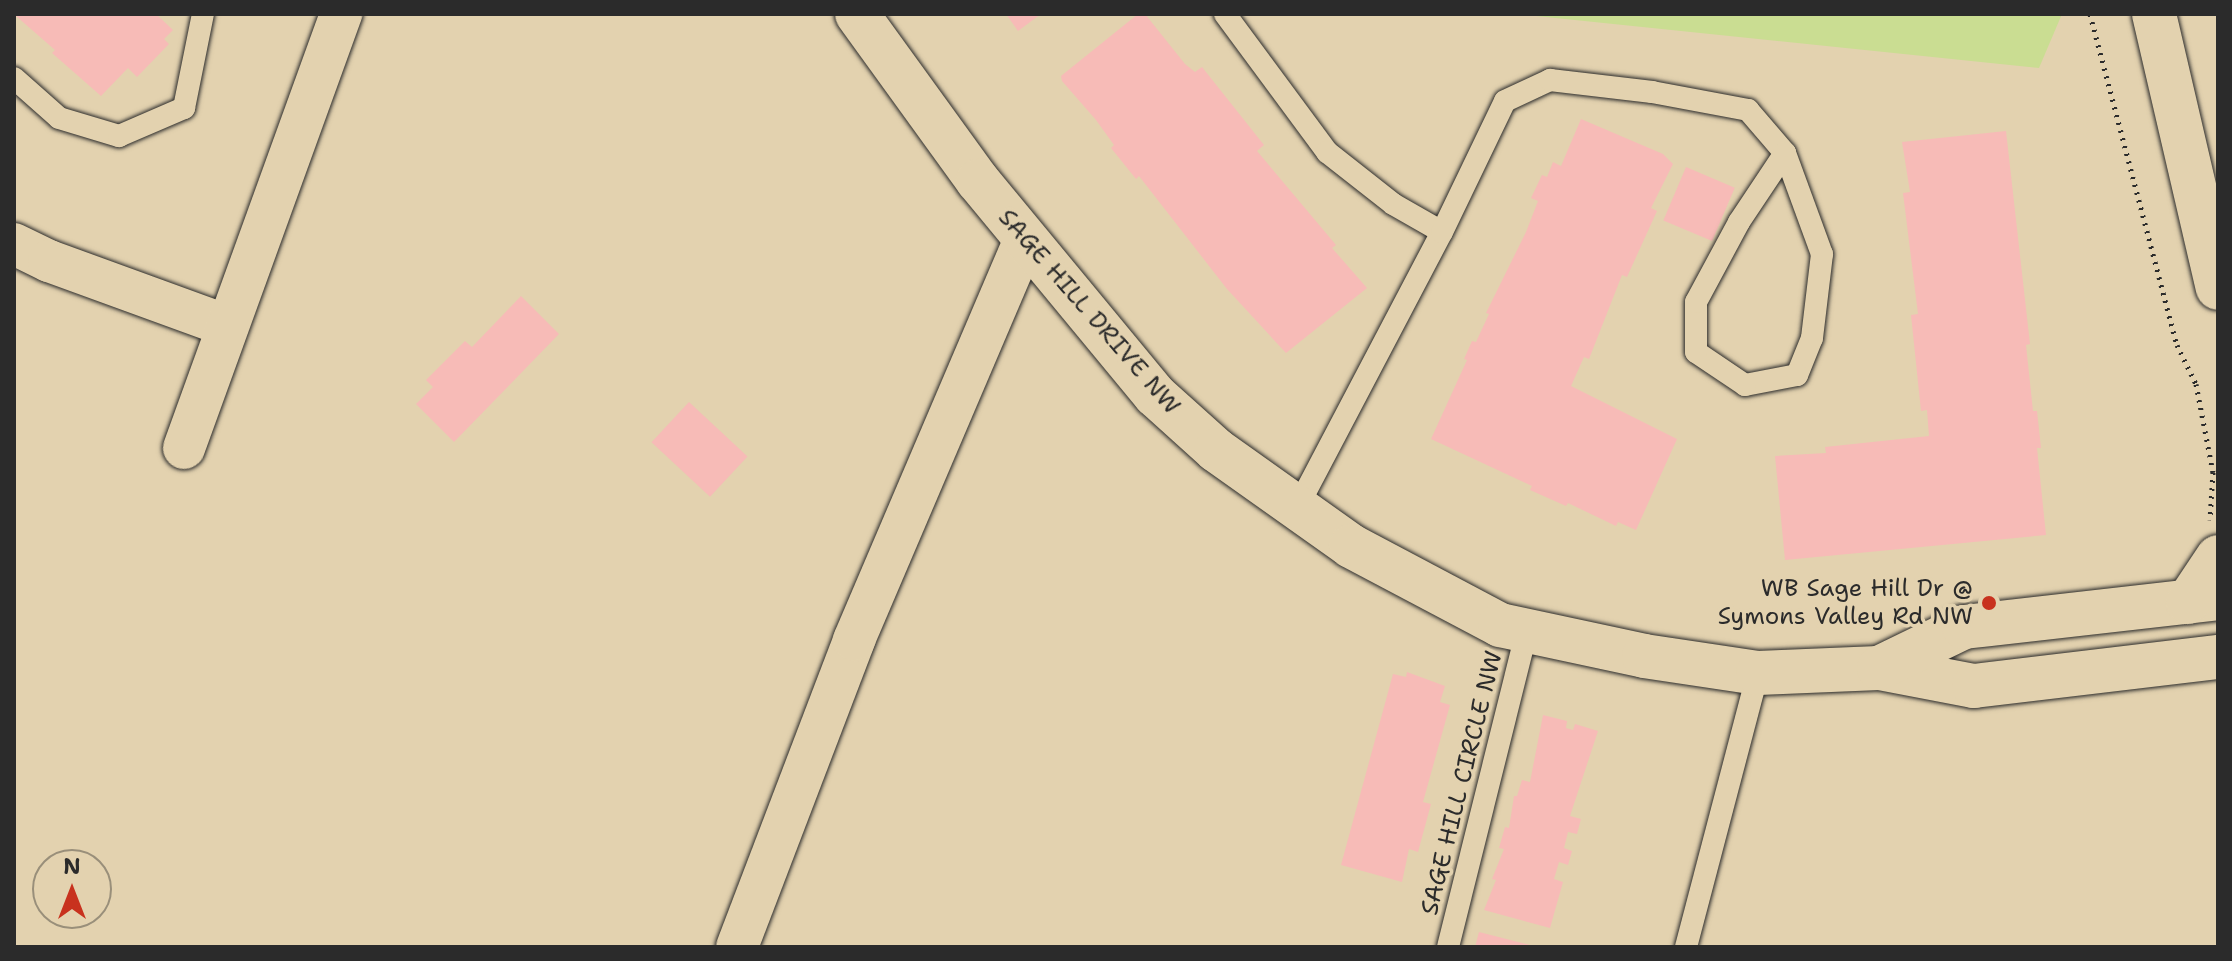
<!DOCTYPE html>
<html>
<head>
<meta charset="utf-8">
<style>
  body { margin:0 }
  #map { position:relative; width:2232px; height:961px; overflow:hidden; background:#e3d2af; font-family:"Shantell Sans",sans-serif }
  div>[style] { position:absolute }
  .green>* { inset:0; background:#cadd92 }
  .building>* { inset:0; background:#f7bbb7; transform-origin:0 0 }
  .path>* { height:5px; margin-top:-2.5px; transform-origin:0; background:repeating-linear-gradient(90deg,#2b2b2b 0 2px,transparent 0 8px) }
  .roads { filter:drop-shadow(0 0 2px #2b2b2b) drop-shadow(0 0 2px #2b2b2b) }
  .service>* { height:22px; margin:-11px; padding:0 11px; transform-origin:11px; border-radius:11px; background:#e3d2af }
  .minor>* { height:42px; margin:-21px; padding:0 21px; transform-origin:21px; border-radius:21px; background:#e3d2af }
  .tertiary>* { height:44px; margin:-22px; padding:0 22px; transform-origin:22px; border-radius:22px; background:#e3d2af }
  .secondary>* { height:44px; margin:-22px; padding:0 22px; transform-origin:22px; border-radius:22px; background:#e3d2af }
  .dots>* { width:22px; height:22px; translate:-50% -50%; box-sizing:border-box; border:4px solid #e3d2af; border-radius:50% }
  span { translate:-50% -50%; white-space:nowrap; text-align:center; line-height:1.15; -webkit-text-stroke:7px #e3d2af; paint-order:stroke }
  .street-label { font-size:24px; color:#2b2b2b }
  .poi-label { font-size:24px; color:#2b2b2b }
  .right { translate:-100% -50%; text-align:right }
  .frame { position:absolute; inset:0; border:16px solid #2b2b2b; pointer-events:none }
  .north { position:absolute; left:32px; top:849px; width:80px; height:80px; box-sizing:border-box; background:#e3d2af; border:2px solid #998f7a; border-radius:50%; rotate:0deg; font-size:22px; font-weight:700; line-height:32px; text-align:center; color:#2b2b2b }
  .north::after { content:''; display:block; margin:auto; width:28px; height:36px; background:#c8321e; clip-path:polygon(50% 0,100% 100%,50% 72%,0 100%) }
</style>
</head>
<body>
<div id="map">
  <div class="green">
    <div style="clip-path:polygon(1516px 14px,2062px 14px,2039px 68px)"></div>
  </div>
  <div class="building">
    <div style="clip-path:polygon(18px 14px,156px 14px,173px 30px,164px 39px,169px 44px,137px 77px,128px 68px,101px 96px,52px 53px,55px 50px,16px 16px)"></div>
    <div style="clip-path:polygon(1006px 14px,1041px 14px,1018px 31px)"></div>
    <div style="clip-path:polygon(1138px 14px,1145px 14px,1185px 64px,1195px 72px,1202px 67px,1264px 145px,1257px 151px,1336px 245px,1332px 248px,1367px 288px,1286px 353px,1227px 289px,1139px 176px,1136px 179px,1111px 148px,1114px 145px,1096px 120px,1062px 81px,1061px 76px)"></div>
    <div style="clip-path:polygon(1581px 119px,1663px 154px,1673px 164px,1651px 208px,1657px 211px,1627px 277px,1622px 275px,1589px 359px,1584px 357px,1571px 386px,1677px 439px,1636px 530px,1618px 522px,1616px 526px,1568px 503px,1566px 506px,1530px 490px,1532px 486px,1431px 439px,1467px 360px,1464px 359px,1472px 341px,1476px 342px,1489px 314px,1486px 313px,1526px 232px,1538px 201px,1531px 198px,1542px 175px,1547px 177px,1553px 162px,1561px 166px)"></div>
    <div style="clip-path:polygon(2006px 131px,2030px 344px,2026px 345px,2033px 411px,2037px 411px,2041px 448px,2037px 448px,2046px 535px,1785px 560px,1775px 456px,1826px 453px,1825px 447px,1929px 436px,1927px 410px,1921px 411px,1911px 315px,1918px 314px,1903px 193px,1910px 192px,1902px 142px)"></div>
    <div style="left:1686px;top:167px;width:53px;height:58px;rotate:23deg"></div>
    <div style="clip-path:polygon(521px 296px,559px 334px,454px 442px,416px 404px,433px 387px,426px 380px,465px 341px,472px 347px)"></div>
    <div style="left:689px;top:402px;width:80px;height:55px;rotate:43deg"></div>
    <div style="clip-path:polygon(1407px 672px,1445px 686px,1440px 702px,1450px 705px,1423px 802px,1431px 804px,1418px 852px,1409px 849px,1402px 882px,1341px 865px,1393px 674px,1406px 677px)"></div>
    <div style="clip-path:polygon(1543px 715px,1567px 721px,1566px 728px,1573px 730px,1575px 724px,1598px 731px,1570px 816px,1581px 819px,1577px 834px,1568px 832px,1564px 848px,1572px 851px,1568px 865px,1559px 862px,1554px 879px,1563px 882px,1550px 928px,1484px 910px,1496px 880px,1492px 879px,1504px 849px,1499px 848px,1505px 827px,1509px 828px,1514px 796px,1517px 796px,1522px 780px,1530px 782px)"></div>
    <div style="clip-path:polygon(1479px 932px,1534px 946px,1534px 947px,1475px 947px)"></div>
  </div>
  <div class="path">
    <div style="left:2090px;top:14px;width:342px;rotate:75.3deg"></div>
    <div style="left:2177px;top:345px;width:43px;rotate:64deg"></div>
    <div style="left:2196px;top:384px;width:90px;rotate:79.1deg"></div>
    <div style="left:2213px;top:472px;width:48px;rotate:93.6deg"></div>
  </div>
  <div class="roads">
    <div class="service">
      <div style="left:1225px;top:14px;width:172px;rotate:53.5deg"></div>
      <div style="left:1327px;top:152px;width:84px;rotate:38.2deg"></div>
      <div style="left:1393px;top:204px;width:56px;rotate:29.7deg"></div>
      <div style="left:14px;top:78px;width:60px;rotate:41.6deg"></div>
      <div style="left:59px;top:118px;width:63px;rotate:16.7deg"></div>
      <div style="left:119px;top:136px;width:71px;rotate:-23.3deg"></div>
      <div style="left:184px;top:108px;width:96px;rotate:-78.6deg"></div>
      <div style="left:1297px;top:508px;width:312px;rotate:-62.3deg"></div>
      <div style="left:1442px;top:232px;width:145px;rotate:-64.3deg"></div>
      <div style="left:1505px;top:101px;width:50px;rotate:-25deg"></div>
      <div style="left:1550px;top:80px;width:103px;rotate:6.7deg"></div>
      <div style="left:1652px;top:92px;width:98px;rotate:10.6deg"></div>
      <div style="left:1748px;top:110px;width:57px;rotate:49.3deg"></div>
      <div style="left:1785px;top:153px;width:108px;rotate:69.9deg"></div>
      <div style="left:1822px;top:254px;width:85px;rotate:96.8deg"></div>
      <div style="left:1812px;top:338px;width:40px;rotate:112deg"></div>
      <div style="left:1797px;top:375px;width:53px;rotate:169.1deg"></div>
      <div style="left:1745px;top:385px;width:59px;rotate:-146deg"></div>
      <div style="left:1696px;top:352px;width:50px;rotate:-90deg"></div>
      <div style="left:1696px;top:302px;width:91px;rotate:-61.7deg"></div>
      <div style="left:1739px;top:222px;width:83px;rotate:-56.3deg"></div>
      <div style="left:1448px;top:947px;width:324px;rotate:-76deg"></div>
      <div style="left:1686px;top:947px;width:283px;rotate:-75.3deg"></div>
    </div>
    <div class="minor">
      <div style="left:14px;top:244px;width:39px;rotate:26deg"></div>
      <div style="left:49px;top:261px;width:190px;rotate:20deg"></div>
      <div style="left:184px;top:448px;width:462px;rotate:-70.1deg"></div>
      <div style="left:737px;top:947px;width:329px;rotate:-69.1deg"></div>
      <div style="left:854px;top:640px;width:436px;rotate:-66.9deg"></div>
    </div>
    <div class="tertiary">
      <div style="left:857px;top:14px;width:206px;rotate:54.1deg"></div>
      <div style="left:978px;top:181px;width:278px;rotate:50.4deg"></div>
      <div style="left:1155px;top:395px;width:82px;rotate:42deg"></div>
      <div style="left:1216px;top:450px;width:166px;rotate:35.4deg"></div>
      <div style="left:1351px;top:546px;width:169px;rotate:27.9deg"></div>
      <div style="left:1500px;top:625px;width:147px;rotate:12.1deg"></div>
      <div style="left:1644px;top:656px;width:115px;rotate:8.5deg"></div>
      <div style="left:1758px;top:673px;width:121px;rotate:-2.4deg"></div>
      <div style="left:1879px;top:668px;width:97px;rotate:10.7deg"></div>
      <div style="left:1974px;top:686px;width:246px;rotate:-6.8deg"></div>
      <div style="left:1879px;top:668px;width:94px;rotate:-25.8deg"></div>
      <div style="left:1964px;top:627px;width:256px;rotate:-6.5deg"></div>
    </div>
    <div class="secondary">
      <div style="left:2154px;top:14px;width:281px;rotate:76.9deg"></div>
      <div style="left:2188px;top:602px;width:54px;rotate:-56.3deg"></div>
    </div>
  </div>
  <div class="dots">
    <div style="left:1989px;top:603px;background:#c8321e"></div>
  </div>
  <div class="street-label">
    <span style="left:1089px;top:312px;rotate:49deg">SAGE HILL DRIVE NW</span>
    <span style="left:1462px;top:783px;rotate:-76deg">SAGE HILL CIRCLE NW</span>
  </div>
  <div class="poi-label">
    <span class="right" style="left:1973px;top:603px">WB Sage Hill Dr @<br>Symons Valley Rd NW</span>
  </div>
  <div class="frame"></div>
  <div class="north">N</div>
</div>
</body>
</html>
